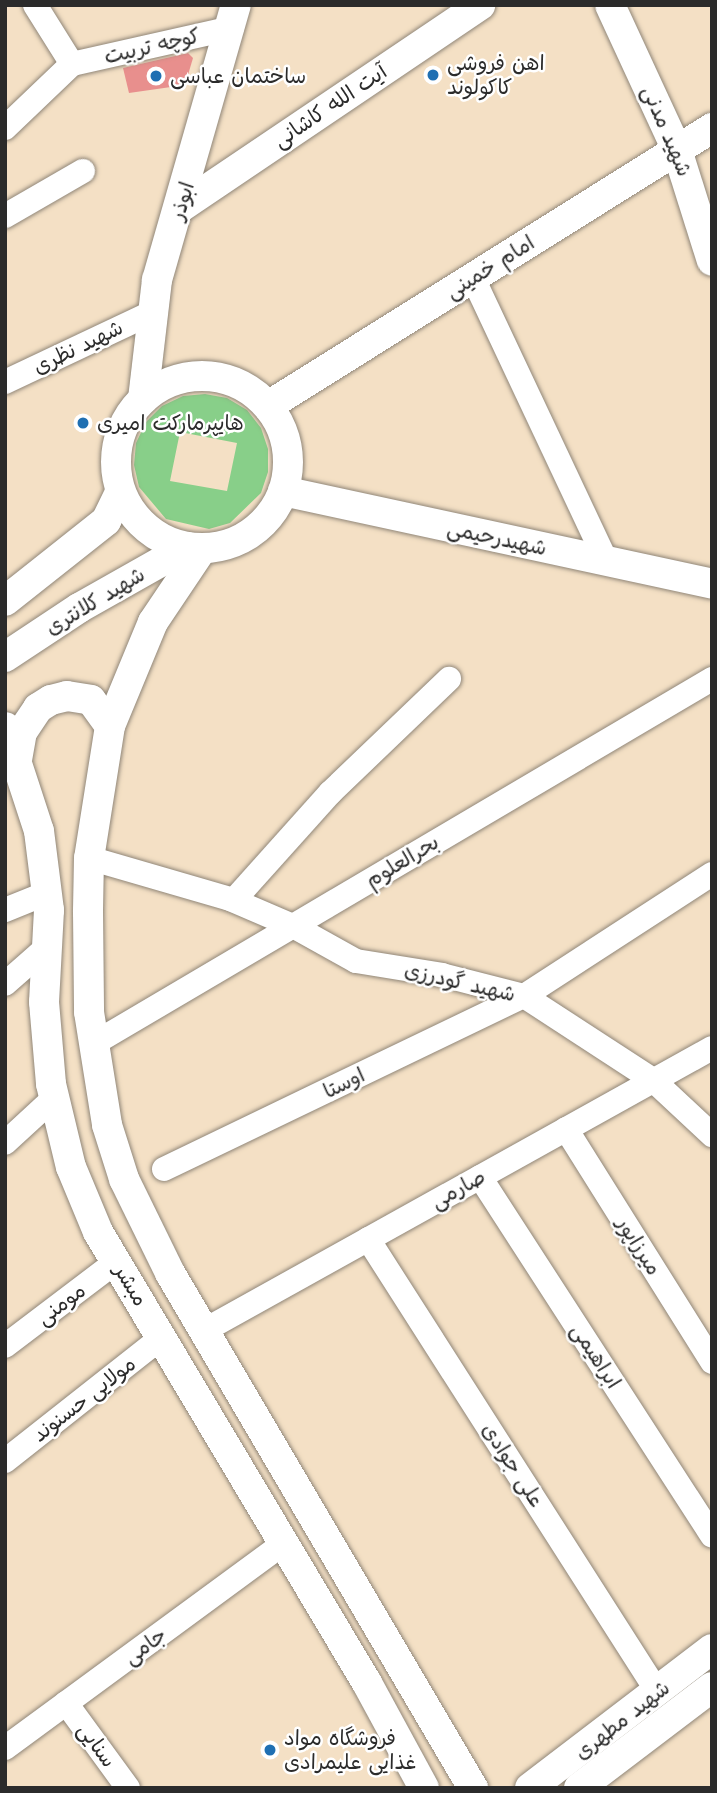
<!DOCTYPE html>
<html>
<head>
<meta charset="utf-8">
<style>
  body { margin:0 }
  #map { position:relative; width:717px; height:1793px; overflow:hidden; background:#f4e0c5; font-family:"Comic Neue","Playpen Sans Arabic",sans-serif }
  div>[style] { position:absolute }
  .green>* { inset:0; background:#88cf89 }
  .building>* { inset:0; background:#e88f8d }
  .roads { filter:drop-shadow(0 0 2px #908678) drop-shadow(0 0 2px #908678) }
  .minor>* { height:24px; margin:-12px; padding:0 12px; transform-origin:12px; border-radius:12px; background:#fff }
  .major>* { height:30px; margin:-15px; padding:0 15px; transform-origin:15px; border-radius:15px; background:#fff }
  .major>.ring { margin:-15px; padding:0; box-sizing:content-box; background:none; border:30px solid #fff; border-radius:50% }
  .dots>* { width:19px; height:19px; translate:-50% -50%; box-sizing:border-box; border:4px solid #fff; border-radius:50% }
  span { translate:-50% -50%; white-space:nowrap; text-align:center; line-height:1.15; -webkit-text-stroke:5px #fff; paint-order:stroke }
  .street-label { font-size:21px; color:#2b2b2b }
  .poi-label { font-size:21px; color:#2b2b2b }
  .left { translate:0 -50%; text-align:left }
  .frame { position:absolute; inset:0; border:7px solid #2b2b2b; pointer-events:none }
</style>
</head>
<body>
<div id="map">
  <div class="green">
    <div style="clip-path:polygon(evenodd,205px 394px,227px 398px,247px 410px,261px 428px,268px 449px,268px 472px,261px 493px,230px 523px,209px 529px,166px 519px,139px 487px,134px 465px,136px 443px,146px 422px,162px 406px,183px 396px,205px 394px,180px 432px,237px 443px,227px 491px,170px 481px,180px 432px)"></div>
  </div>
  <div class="building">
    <div style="clip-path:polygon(188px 53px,193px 58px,185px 85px,129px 93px,123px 68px)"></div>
  </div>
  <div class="roads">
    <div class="minor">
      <div style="left:35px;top:5px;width:70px;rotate:57.9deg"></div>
      <div style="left:72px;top:64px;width:164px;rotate:-12.7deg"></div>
      <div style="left:5px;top:128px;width:93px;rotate:-43.7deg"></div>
      <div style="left:5px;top:216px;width:90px;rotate:-30deg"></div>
      <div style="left:473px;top:278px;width:313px;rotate:64.8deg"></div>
      <div style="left:5px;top:382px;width:161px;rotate:-25.3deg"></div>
      <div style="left:89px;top:858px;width:147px;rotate:16.2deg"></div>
      <div style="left:230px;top:899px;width:69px;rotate:23.2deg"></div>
      <div style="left:293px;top:926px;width:72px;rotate:29.1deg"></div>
      <div style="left:356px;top:961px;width:87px;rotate:9.2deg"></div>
      <div style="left:442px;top:975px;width:85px;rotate:14.4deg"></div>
      <div style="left:524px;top:996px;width:154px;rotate:33.1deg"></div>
      <div style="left:653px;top:1080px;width:81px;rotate:43deg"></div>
      <div style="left:234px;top:900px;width:144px;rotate:-48.1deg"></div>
      <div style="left:330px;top:793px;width:165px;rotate:-43.8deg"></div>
      <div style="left:5px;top:910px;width:45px;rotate:-22deg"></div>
      <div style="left:5px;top:984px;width:56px;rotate:-41.4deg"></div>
      <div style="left:93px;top:1044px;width:719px;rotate:-30.53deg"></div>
      <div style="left:566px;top:1129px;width:275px;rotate:57.9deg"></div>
      <div style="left:5px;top:1143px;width:67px;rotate:-42.6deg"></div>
      <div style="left:164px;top:1169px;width:399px;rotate:-25.7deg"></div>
      <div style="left:524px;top:996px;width:224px;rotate:-33deg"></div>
      <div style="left:480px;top:1177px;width:427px;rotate:57.1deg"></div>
      <div style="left:368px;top:1239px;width:536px;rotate:57.41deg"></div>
      <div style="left:205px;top:1330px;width:580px;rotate:-29.08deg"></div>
      <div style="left:5px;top:1346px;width:141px;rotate:-37.2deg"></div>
      <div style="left:5px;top:1461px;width:200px;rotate:-38.3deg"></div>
      <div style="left:66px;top:1703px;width:105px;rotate:53.9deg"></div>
      <div style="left:5px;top:1748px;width:346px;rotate:-36.3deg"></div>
    </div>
    <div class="major">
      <div style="left:610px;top:5px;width:160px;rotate:65.2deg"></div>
      <div style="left:677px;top:150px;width:116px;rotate:72.5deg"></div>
      <div style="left:181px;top:207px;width:361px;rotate:-34deg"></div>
      <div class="ring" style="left:116px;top:376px;width:142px;height:142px"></div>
      <div style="left:143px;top:399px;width:120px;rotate:-83.3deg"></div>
      <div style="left:157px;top:280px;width:286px;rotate:-74deg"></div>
      <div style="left:268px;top:406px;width:524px;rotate:-32.05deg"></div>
      <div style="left:283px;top:491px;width:439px;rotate:12.2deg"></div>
      <div style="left:202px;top:549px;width:88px;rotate:123.9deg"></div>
      <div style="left:153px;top:622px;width:113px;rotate:112.5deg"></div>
      <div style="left:110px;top:726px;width:134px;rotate:99deg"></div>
      <div style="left:89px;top:858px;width:54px;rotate:91.1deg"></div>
      <div style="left:88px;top:912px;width:100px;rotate:89.4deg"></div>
      <div style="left:89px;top:1012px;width:114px;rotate:80.9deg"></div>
      <div style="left:107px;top:1125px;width:57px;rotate:72.5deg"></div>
      <div style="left:124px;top:1179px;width:105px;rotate:63.9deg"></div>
      <div style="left:170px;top:1273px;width:598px;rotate:59.53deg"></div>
      <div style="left:5px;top:601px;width:129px;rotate:-38.4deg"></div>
      <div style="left:106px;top:521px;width:32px;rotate:-64deg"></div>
      <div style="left:5px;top:657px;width:89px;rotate:-33.5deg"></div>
      <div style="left:79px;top:608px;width:124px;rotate:-29.5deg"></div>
      <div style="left:5px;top:727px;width:109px;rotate:71.9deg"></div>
      <div style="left:39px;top:831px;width:80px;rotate:82.8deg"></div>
      <div style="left:49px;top:910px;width:92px;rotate:93.1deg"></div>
      <div style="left:44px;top:1002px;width:82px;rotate:85.1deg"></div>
      <div style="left:51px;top:1084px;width:85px;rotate:76.5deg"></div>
      <div style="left:71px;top:1167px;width:70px;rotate:67.4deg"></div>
      <div style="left:98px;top:1232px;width:525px;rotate:59.19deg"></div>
      <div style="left:367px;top:1683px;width:119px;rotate:61.5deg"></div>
      <div style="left:17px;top:760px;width:28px;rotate:-80deg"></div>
      <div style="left:22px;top:732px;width:29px;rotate:-56deg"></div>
      <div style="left:38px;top:708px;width:15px;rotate:-32deg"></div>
      <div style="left:51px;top:700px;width:16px;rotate:-14deg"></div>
      <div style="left:67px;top:696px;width:24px;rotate:9deg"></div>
      <div style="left:91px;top:700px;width:32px;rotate:54deg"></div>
      <div style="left:530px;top:1788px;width:229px;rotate:-37.4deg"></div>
      <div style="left:579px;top:1788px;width:167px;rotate:-37.2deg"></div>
    </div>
  </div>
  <div class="dots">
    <div style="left:433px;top:75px;background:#1f6fb2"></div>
    <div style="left:156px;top:76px;background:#1f6fb2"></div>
    <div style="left:83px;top:423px;background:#1f6fb2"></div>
    <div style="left:270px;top:1750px;background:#1f6fb2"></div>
  </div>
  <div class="street-label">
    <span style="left:152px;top:46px;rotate:-13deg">کوچه تربیت</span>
    <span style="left:330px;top:106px;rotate:-34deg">آیت الله کاشانی</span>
    <span style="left:667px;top:131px;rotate:67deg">شهید مدنی</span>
    <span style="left:182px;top:201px;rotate:-73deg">ابوذر</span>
    <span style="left:490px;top:267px;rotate:-32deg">امام خمینی</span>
    <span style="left:78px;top:347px;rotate:-26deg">شهید نظری</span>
    <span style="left:497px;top:538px;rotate:12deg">شهیدرحیمی</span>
    <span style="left:95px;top:601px;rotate:-31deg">شهید کلانتری</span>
    <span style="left:402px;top:861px;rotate:-31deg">بحرالعلوم</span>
    <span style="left:460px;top:982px;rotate:13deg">شهید گودرزی</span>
    <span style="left:344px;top:1083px;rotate:-26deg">اوستا</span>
    <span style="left:458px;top:1189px;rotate:-29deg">صارمی</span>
    <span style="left:639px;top:1246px;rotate:58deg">میرزاپور</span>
    <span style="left:131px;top:1285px;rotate:59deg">مبشر</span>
    <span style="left:61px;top:1304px;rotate:-37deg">مومنی</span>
    <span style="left:596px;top:1356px;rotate:57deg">ابراهیمی</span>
    <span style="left:84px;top:1399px;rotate:-38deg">مولایی حسنوند</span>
    <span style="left:513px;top:1465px;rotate:57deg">علی جوادی</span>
    <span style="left:145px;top:1646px;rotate:-36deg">جامی</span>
    <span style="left:622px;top:1720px;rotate:-38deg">شهید مطهری</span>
    <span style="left:97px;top:1745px;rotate:54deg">سنایی</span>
  </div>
  <div class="poi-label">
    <span class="left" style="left:447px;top:75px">اهن فروشی<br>کاکولوند</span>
    <span class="left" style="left:170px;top:76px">ساختمان عباسی</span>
    <span class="left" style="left:97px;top:423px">هایپرمارکت امیری</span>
    <span class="left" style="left:284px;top:1750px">فروشگاه مواد<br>غذایی علیمرادی</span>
  </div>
  <div class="frame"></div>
</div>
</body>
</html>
